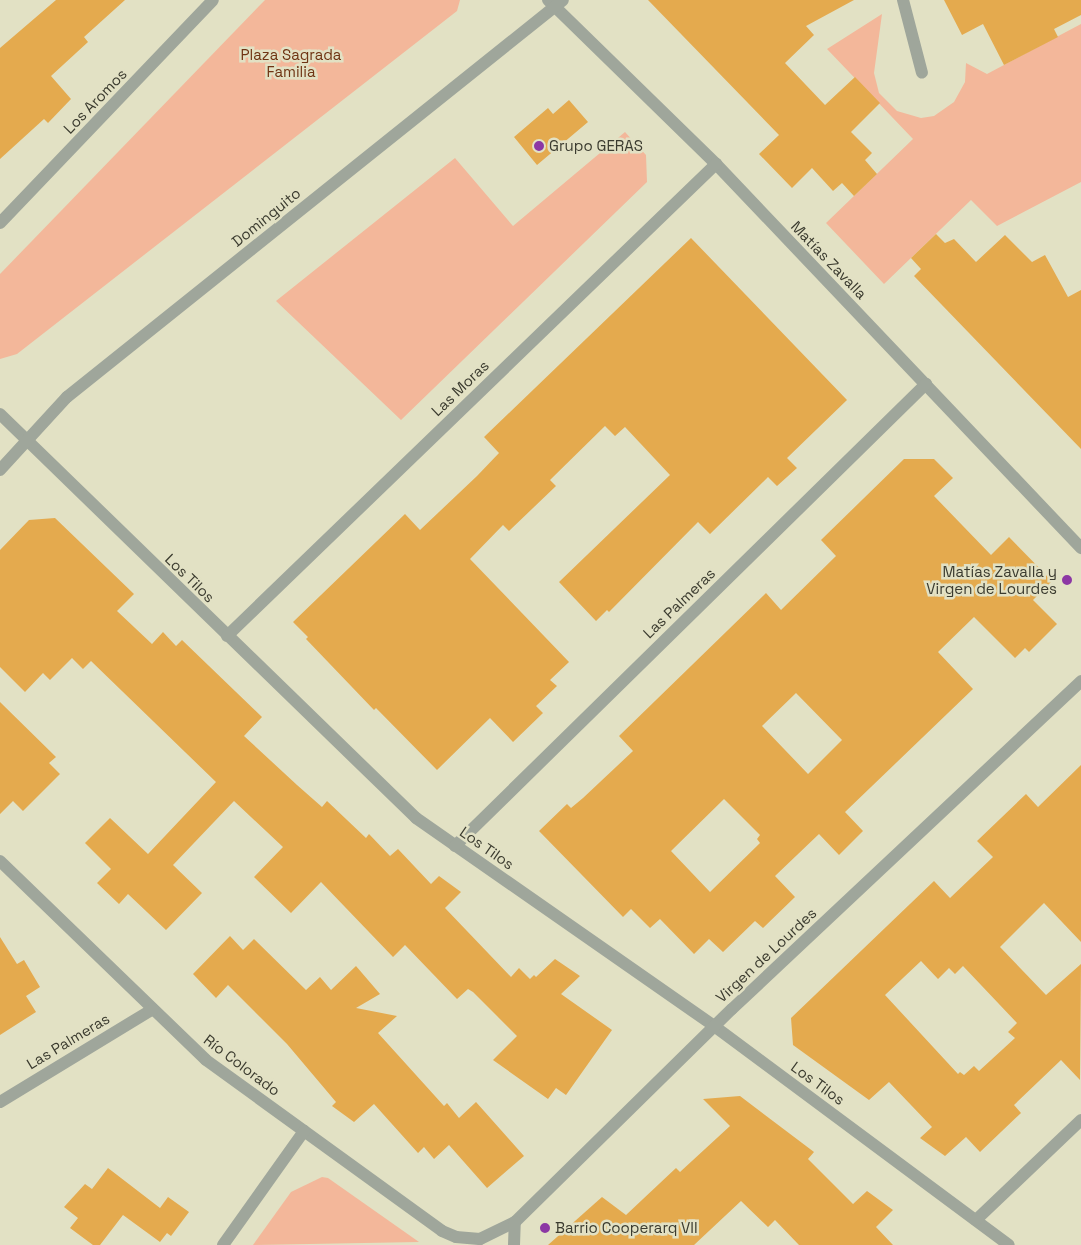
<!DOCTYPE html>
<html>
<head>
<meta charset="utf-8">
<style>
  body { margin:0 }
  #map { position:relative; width:1081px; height:1245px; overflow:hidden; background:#e2e1c4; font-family:"Space Grotesk",sans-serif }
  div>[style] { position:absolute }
  .green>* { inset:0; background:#f3b79a }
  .building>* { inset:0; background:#e4aa4e }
  .minor>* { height:12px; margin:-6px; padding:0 6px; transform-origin:6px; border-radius:6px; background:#9fa69b }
  .dots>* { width:14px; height:14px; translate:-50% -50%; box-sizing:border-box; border:2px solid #e2e1c4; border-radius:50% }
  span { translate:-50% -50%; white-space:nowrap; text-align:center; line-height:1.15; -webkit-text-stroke:5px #e2e1c4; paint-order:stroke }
  .park-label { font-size:15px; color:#6f3413 }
  .street-label { font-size:15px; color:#3b3b2f }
  .poi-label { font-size:15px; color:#3b3b2f }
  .left { translate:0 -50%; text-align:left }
  .right { translate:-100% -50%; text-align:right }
</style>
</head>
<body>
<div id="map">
  <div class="green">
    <div style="clip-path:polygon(265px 0,460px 0,457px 11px,17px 354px,0 359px,0 274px)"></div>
    <div style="clip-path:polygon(882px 14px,874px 73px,879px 93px,897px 111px,921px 118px,934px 116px,954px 102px,965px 82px,966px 63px,987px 74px,1081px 24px,1081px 182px,997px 226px,971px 200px,884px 284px,826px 223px,913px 139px,827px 49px)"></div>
    <div style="clip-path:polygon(625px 132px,646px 155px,647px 182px,401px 420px,276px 301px,455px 158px,513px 226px)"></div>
    <div style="clip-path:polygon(322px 1177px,328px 1178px,419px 1242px,253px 1245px,291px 1192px)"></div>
  </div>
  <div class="building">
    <div style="clip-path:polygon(56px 0,125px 0,84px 37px,88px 42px,51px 76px,71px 99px,48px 123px,44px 119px,0 159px,0 48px)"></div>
    <div style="clip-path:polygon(648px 0,854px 0,806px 26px,814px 35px,785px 63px,825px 105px,855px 77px,880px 103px,851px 132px,872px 153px,865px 160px,877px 174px,854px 196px,842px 183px,833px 191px,812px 168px,792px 188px,759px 154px,779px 135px)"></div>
    <div style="clip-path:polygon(944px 0,1081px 0,1081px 15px,1054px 29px,1058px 37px,1004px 65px,983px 24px,962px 35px)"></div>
    <div style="clip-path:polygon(569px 100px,588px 122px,537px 165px,514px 137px,548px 108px,553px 114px)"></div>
    <div style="clip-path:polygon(936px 234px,945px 243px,954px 239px,976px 262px,1005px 235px,1032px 262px,1045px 255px,1068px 297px,1081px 290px,1081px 449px,914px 276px,921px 269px,911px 258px)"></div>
    <div style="clip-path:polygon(691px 238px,847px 400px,787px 458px,797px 468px,777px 486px,768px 477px,710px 534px,698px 522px,609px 612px,607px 610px,596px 621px,559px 582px,670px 475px,625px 427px,615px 436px,605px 426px,550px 480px,556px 486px,509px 531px,503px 525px,470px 559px,569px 662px,550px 680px,557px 686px,536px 706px,543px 713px,513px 742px,490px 718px,437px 770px,376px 708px,374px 710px,306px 639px,308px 637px,293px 622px,405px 514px,420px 530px,477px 476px,499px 453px,484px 437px)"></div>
    <div style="clip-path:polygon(evenodd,904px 459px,934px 459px,953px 478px,934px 496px,991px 555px,1009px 537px,1052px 581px,1033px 600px,1057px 624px,1029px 652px,1025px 648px,1015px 658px,974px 617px,938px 652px,973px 689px,845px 812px,863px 831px,839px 855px,819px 834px,775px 876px,795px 897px,763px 928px,755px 921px,723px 952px,709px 939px,694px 954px,660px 919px,650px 928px,631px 909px,623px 917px,539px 831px,567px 804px,571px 808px,583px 798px,633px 751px,619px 736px,766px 593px,781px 610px,836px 556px,821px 540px,904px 459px,796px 693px,842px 740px,808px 774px,762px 726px,796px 693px,904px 459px,724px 799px,760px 835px,757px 839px,760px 843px,710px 892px,671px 851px,724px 799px)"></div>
    <div style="clip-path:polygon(55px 518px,134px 594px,117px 611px,152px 644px,163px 632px,176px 646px,182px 640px,262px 717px,244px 736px,297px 785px,322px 807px,327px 801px,366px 838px,369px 834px,390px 856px,398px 849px,431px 884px,439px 876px,461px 892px,445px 908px,511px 977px,519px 968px,530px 979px,534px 975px,536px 977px,555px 959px,580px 976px,561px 994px,612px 1030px,566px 1095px,556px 1088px,548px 1099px,493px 1060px,517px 1036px,473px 992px,468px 989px,457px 999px,405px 945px,393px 957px,321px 882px,291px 913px,254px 877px,283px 847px,234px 801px,173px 865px,202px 893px,166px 930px,128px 894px,119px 904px,97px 883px,111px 869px,85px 843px,110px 818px,148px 854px,216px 782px,91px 661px,83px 669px,72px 658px,50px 680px,43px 673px,25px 692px,0 667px,0 550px,29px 520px)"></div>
    <div style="clip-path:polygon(0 702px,56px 757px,49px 763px,60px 774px,23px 811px,13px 801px,0 814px)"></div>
    <div style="clip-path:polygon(evenodd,1081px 765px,1081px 942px,1044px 903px,1000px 947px,1046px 995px,1081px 964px,1080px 1080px,1061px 1060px,1014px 1105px,1021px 1113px,980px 1152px,966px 1137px,945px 1156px,920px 1138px,932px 1127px,889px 1082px,869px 1100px,793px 1045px,791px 1018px,934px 881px,950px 898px,993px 857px,977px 841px,1026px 794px,1038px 807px,1081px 765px,921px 961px,938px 979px,949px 968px,955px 974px,963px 966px,1017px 1023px,1008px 1032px,1015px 1038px,979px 1071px,974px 1066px,964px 1075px,960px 1072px,958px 1074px,885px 995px,921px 961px)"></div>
    <div style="clip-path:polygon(230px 936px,243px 950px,254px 939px,306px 990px,320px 977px,331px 990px,356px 966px,380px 994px,356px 1008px,397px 1016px,378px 1033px,444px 1106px,447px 1103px,459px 1118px,476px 1102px,524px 1156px,487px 1188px,449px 1145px,434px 1159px,424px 1147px,418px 1153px,374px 1104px,354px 1122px,332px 1106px,336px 1102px,287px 1044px,228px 985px,216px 998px,193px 974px)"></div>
    <div style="clip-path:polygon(0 937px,17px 964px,24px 960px,40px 987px,26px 996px,36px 1012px,0 1035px)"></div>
    <div style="clip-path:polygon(740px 1096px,814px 1152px,808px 1159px,853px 1204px,867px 1191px,893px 1210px,876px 1227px,893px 1245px,799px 1245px,775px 1220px,768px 1227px,741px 1201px,694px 1245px,548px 1245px,602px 1197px,626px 1215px,676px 1168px,680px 1172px,730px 1126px,703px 1099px)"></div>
    <div style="clip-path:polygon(108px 1168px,160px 1208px,168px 1197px,189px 1212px,171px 1236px,167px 1233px,160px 1242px,123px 1215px,100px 1245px,93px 1245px,70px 1228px,78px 1218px,64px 1207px,85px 1184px,92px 1189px)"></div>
  </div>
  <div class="minor">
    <div style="left:548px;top:0;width:235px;rotate:44.3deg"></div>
    <div style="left:716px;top:164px;width:530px;rotate:46.45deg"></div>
    <div style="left:903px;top:0;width:75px;rotate:75.4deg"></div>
    <div style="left:0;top:223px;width:308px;rotate:-46.3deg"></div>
    <div style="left:0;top:414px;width:580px;rotate:44.16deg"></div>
    <div style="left:416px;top:818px;width:363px;rotate:34.9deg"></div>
    <div style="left:714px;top:1026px;width:367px;rotate:36.6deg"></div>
    <div style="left:0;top:470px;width:99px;rotate:-47.5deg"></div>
    <div style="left:67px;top:397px;width:635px;rotate:-38.67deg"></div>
    <div style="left:227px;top:636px;width:680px;rotate:-43.99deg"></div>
    <div style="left:455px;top:846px;width:660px;rotate:-44.45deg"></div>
    <div style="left:0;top:861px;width:286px;rotate:44deg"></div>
    <div style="left:206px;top:1060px;width:291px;rotate:35.9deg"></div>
    <div style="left:442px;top:1231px;width:15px;rotate:23deg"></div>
    <div style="left:456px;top:1237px;width:24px;rotate:5deg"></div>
    <div style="left:480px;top:1239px;width:39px;rotate:-26deg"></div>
    <div style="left:515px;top:1222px;width:304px;rotate:-44.5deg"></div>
    <div style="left:732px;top:1009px;width:479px;rotate:-43.2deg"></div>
    <div style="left:0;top:1102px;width:179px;rotate:-31.3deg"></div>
    <div style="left:976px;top:1220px;width:145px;rotate:-43.6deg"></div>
    <div style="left:223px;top:1245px;width:140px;rotate:-54.6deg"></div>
    <div style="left:514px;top:1245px;width:23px;rotate:-88deg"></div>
  </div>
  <div class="dots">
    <div style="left:539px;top:146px;background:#8c37a4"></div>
    <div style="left:1067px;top:580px;background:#8c37a4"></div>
    <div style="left:545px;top:1228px;background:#8c37a4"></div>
  </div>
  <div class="park-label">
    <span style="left:291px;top:63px">Plaza Sagrada<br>Familia</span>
  </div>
  <div class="street-label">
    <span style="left:95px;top:101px;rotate:-46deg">Los Aromos</span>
    <span style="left:266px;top:217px;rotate:-39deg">Dominguito</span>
    <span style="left:829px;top:260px;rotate:46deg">Matías Zavalla</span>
    <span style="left:460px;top:388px;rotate:-44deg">Las Moras</span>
    <span style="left:190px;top:578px;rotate:44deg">Los Tilos</span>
    <span style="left:679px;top:603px;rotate:-44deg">Las Palmeras</span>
    <span style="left:487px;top:848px;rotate:35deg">Los Tilos</span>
    <span style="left:766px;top:955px;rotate:-43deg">Virgen de Lourdes</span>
    <span style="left:68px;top:1041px;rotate:-31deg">Las Palmeras</span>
    <span style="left:242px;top:1065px;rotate:37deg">Río Colorado</span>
    <span style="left:818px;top:1083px;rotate:36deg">Los Tilos</span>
  </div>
  <div class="poi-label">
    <span class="left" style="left:549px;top:146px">Grupo GERAS</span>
    <span class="right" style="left:1057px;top:580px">Matías Zavalla y<br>Virgen de Lourdes</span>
    <span class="left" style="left:555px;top:1228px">Barrio Cooperarq VII</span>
  </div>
</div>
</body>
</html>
